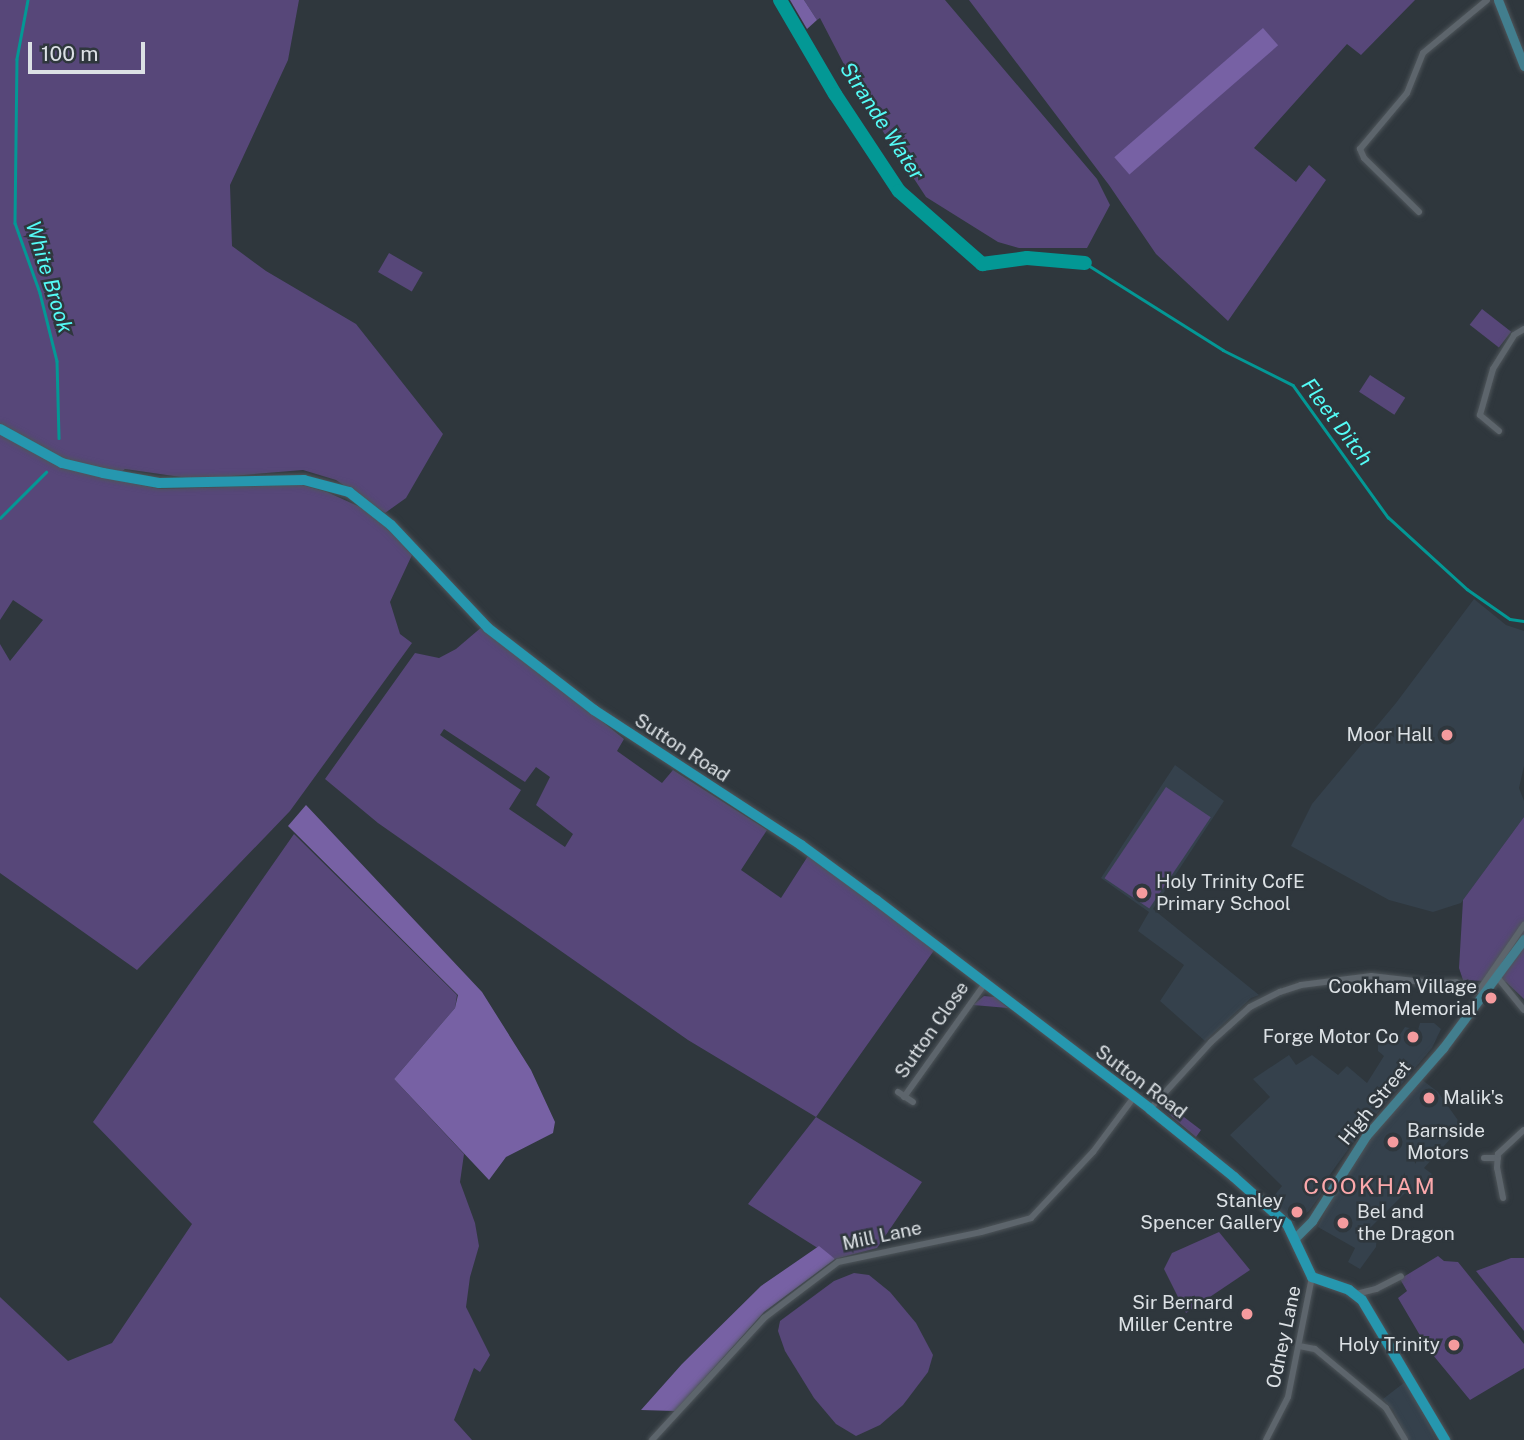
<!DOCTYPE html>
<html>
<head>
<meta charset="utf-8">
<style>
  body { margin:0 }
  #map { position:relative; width:1524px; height:1440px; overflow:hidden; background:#2f373d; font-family:"Public Sans",sans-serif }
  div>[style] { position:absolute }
  .built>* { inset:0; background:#35414c }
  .green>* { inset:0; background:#574779; transform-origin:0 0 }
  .forest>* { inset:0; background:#7761a4; transform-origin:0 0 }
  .stream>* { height:2.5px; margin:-1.25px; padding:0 1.25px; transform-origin:1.25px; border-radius:1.25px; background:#039895 }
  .river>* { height:14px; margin:-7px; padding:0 7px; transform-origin:7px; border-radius:7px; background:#039895 }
  .roads { filter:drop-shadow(0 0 2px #4e555a) drop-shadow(0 0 2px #4e555a) }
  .street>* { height:6px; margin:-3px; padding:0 3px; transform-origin:3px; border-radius:3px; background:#5d656c }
  .secondary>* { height:9px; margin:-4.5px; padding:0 4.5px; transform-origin:4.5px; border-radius:4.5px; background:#427e8e }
  .primary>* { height:10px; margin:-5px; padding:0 5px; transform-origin:5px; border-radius:5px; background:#2697af }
  .dots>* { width:19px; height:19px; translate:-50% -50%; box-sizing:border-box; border:4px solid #2f373d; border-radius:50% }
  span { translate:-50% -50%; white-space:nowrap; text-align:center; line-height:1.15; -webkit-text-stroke:5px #2f373d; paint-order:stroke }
  .poi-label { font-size:19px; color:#dce1e5 }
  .right { translate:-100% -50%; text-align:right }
  .left { translate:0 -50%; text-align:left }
  .street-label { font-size:19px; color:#dce1e5 }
  .water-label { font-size:21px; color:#54fbf6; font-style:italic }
  .quarter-label { font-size:23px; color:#fca8ab; letter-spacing:2px }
  .scale { position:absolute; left:28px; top:42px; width:117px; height:32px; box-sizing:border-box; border:4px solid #dce1e5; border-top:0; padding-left:9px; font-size:21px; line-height:24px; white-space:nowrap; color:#dce1e5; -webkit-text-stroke:5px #2f373d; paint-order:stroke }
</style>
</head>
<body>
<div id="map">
  <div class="built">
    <div style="clip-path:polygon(1474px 599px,1506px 625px,1524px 631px,1524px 766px,1519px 788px,1524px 801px,1524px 817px,1461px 903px,1433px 912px,1389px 900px,1291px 846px,1312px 804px,1396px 703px)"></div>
    <div style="clip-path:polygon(1175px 765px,1224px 801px,1153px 909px,1259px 995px,1251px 998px,1205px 1041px,1160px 1001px,1184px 965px,1138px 931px,1149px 912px,1101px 878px)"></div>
    <div style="clip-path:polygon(1420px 1023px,1434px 1023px,1441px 1029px,1432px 1048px,1359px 1134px,1324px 1183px,1321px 1194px,1309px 1211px,1294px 1222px,1269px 1202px,1282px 1186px,1230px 1135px,1270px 1097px,1253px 1079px,1289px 1055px,1296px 1065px,1312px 1055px,1338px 1075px,1347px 1066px,1367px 1083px,1384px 1056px,1378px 1051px,1378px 1044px,1388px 1030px,1399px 1036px,1405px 1027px,1418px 1030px)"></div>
    <div style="clip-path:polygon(1421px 1079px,1438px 1092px,1462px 1126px,1424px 1168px,1432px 1174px,1410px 1197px,1405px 1193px,1370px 1228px,1377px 1235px,1376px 1247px,1360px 1269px,1348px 1262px,1355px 1248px,1318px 1227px,1338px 1184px,1370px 1138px)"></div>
    <div style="clip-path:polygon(1405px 1382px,1420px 1407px,1436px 1440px,1408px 1440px,1393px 1410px,1383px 1399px)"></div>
  </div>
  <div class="green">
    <div style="clip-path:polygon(0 0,299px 0,288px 60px,230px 185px,232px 246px,266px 271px,356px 324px,443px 434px,406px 498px,385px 513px,336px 480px,303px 470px,195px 479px,125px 469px,112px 479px,160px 489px,302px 485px,327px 492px,360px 507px,388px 529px,412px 555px,390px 602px,400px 634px,412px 643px,290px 811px,137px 970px,0 873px,0 644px,10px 661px,43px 620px,13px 600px,0 620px)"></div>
    <div style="clip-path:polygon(804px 0,945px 0,1097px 179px,1110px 205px,1087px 248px,1019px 248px,998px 242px,926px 197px,863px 101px,820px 18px,817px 20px)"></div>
    <div style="clip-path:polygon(969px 0,1415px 0,1361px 55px,1347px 44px,1254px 148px,1296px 182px,1309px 165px,1326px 180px,1228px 321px,1156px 254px,1109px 185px)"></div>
    <div style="left:389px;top:253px;width:39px;height:22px;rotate:30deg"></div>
    <div style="left:1482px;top:309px;width:37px;height:20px;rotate:38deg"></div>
    <div style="left:1370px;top:375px;width:42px;height:20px;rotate:33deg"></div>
    <div style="clip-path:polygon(evenodd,483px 626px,624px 739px,617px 751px,662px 783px,673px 770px,767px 830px,741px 870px,781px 898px,808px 856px,935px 949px,816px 1117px,922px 1182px,877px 1248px,835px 1259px,748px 1204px,816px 1117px,688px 1040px,378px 823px,325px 779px,415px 653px,439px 658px,456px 649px,483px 626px,444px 729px,525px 782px,536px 767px,550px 777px,536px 805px,573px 834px,565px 847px,509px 809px,521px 790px,440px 735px,444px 729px)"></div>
    <div style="left:1166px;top:787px;width:54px;height:110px;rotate:34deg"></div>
    <div style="clip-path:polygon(1524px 817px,1524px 999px,1506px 982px,1463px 980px,1459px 968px,1463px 900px)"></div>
    <div style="clip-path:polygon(294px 834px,457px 995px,455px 1008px,394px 1079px,464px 1154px,460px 1182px,475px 1223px,479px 1246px,470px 1277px,466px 1307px,490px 1355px,480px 1372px,474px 1368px,454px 1420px,472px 1440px,0 1440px,0 1297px,68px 1361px,112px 1343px,192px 1224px,93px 1122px)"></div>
    <div style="clip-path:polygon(984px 996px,995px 997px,1008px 1008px,973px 1005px)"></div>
    <div style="clip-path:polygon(1163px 1105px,1175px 1105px,1180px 1114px,1201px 1130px,1196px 1137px,1164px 1110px)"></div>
    <div style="clip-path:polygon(1219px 1232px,1250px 1270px,1186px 1313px,1164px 1269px,1172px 1253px)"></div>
    <div style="clip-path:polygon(1438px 1256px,1444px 1261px,1458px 1262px,1524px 1344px,1524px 1368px,1470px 1400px,1428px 1349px,1398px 1298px,1407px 1291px,1400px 1279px)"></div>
    <div style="clip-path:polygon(1511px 1258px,1524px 1258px,1524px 1331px,1476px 1271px)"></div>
    <div style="clip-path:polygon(854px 1273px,869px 1275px,890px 1292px,916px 1323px,933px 1355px,928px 1372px,903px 1405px,880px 1425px,856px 1436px,836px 1424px,814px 1398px,785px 1351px,778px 1331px,780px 1321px,834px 1281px)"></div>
  </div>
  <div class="forest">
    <div style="clip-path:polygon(790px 0,804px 0,817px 20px,807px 29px)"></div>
    <div style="left:1263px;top:28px;width:23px;height:197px;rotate:49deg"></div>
    <div style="clip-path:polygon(306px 805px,482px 992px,531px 1070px,555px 1122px,553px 1133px,506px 1157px,489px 1180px,394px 1079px,455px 1008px,458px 995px,288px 826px)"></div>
    <div style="clip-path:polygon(819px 1246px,835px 1259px,764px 1312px,675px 1411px,641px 1410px,682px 1364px,761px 1286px)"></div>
  </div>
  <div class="stream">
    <div style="left:28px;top:0;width:60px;rotate:100.6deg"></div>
    <div style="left:17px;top:59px;width:164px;rotate:90.7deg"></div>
    <div style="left:15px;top:223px;width:74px;rotate:70.3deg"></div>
    <div style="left:40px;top:293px;width:70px;rotate:76deg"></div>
    <div style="left:57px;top:361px;width:77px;rotate:88.5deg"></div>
    <div style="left:1085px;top:263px;width:163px;rotate:32.2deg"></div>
    <div style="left:1223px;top:350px;width:78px;rotate:26.6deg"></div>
    <div style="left:1293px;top:385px;width:163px;rotate:54.3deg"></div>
    <div style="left:1388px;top:517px;width:107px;rotate:42.3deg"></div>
    <div style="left:1467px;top:589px;width:52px;rotate:34.9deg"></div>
    <div style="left:1510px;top:619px;width:14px;rotate:8deg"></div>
    <div style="left:0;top:518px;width:65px;rotate:-45deg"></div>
  </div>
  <div class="river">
    <div style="left:780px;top:0;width:109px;rotate:59.7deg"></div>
    <div style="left:835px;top:94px;width:116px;rotate:56.6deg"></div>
    <div style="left:899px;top:191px;width:111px;rotate:41.3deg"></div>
    <div style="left:982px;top:264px;width:45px;rotate:-7.6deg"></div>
    <div style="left:1027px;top:258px;width:58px;rotate:4.9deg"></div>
  </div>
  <div class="roads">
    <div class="street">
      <div style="left:1419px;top:212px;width:77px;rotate:-135.5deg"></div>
      <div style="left:1364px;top:158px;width:10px;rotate:-114deg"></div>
      <div style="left:1360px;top:149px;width:73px;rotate:-50deg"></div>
      <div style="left:1407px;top:93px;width:43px;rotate:-68.2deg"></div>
      <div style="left:1423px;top:53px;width:83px;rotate:-39.6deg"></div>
      <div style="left:1499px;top:431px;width:25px;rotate:-140deg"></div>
      <div style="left:1480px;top:415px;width:48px;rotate:-74.2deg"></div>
      <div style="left:1493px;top:369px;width:40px;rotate:-58deg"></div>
      <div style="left:1514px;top:335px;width:12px;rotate:-31deg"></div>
      <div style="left:1498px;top:978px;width:41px;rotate:50.9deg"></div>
      <div style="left:1480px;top:989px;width:78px;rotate:-55.5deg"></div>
      <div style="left:898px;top:1092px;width:18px;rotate:34deg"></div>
      <div style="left:904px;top:1097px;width:141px;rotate:-54.5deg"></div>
      <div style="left:1150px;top:1109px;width:91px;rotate:-47.7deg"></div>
      <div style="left:1211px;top:1042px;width:52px;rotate:-41.9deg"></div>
      <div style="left:1250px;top:1007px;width:34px;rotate:-27deg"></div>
      <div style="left:1280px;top:992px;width:22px;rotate:-18deg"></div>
      <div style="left:1301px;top:985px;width:71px;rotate:-7.3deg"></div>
      <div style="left:1371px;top:976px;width:61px;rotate:6.5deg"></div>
      <div style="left:1432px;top:983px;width:24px;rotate:-2deg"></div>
      <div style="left:1456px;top:982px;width:32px;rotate:20deg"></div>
      <div style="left:1484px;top:1158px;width:14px"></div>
      <div style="left:1503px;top:1198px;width:31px;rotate:-101deg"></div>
      <div style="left:1497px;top:1168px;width:14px;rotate:-86deg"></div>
      <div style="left:1498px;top:1154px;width:35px;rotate:-43deg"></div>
      <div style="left:1356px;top:1294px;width:21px;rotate:-14deg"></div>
      <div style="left:1376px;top:1289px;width:28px;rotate:-27deg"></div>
      <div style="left:1299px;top:1346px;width:16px;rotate:11deg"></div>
      <div style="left:1315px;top:1349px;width:92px;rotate:39.7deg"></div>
      <div style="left:1386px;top:1408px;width:37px;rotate:59deg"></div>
      <div style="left:652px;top:1440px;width:166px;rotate:-47.4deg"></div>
      <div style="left:764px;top:1318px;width:93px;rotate:-37.1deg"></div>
      <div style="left:838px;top:1262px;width:146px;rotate:-11.8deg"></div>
      <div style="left:981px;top:1232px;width:52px;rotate:-15.6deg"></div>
      <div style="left:1031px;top:1218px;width:91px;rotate:-46.8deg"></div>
      <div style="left:1093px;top:1152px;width:69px;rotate:-53.3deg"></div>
      <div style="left:1266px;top:1440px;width:48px;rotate:-62.9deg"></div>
      <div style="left:1288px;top:1397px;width:122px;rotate:-78.7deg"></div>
    </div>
    <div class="secondary">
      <div style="left:1498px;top:0;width:71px;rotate:68.5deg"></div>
      <div style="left:1296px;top:1237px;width:23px;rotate:-45deg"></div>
      <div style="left:1312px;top:1221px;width:101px;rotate:-57.6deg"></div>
      <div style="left:1366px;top:1136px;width:117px;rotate:-48.8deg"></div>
      <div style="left:1443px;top:1048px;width:136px;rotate:-53.4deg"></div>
    </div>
    <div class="primary">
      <div style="left:0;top:429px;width:71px;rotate:28.7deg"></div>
      <div style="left:62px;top:463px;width:42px;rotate:13.7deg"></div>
      <div style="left:103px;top:473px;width:57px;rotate:10.1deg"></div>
      <div style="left:159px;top:483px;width:145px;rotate:-1.2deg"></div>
      <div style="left:304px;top:480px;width:47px;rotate:14.9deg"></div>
      <div style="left:349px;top:492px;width:53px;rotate:38.2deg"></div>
      <div style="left:391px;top:525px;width:141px;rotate:46.7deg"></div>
      <div style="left:488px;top:628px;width:134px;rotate:37.7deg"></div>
      <div style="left:594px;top:710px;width:247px;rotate:33.1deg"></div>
      <div style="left:801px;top:845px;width:93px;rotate:36.3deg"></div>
      <div style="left:876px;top:900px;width:345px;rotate:37.3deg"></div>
      <div style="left:1150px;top:1109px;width:108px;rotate:39deg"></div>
      <div style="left:1234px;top:1177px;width:71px;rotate:41.6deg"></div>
      <div style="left:1287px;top:1224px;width:59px;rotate:64.7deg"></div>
      <div style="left:1312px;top:1277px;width:39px;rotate:19deg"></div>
      <div style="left:1349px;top:1290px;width:16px;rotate:38deg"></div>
      <div style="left:1362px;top:1300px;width:163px;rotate:59.3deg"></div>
    </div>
  </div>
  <div class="dots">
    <div style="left:1447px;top:735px;background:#f59b9e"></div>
    <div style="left:1142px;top:893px;background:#f59b9e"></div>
    <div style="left:1491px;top:998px;background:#f59b9e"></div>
    <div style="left:1413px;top:1037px;background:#f59b9e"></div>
    <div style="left:1429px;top:1098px;background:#f59b9e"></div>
    <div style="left:1393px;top:1142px;background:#f59b9e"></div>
    <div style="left:1297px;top:1212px;background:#f59b9e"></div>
    <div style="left:1343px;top:1223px;background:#f59b9e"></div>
    <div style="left:1247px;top:1314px;background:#f59b9e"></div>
    <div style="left:1454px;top:1345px;background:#f59b9e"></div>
  </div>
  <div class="poi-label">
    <span class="right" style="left:1433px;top:735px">Moor Hall</span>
    <span class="left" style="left:1156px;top:893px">Holy Trinity CofE<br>Primary School</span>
    <span class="right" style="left:1477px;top:998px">Cookham Village<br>Memorial</span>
    <span class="right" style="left:1399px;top:1037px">Forge Motor Co</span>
    <span class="left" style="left:1443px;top:1098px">Malik's</span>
    <span class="left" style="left:1407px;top:1142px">Barnside<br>Motors</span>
    <span class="right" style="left:1283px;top:1212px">Stanley<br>Spencer Gallery</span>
    <span class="left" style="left:1357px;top:1223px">Bel and<br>the Dragon</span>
    <span class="right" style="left:1233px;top:1314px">Sir Bernard<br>Miller Centre</span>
    <span class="right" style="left:1440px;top:1345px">Holy Trinity</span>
  </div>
  <div class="street-label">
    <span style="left:682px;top:748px;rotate:33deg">Sutton Road</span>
    <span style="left:932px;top:1030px;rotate:-55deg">Sutton Close</span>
    <span style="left:1141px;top:1082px;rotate:37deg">Sutton Road</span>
    <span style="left:1375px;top:1103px;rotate:-51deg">High Street</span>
    <span style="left:882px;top:1236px;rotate:-12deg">Mill Lane</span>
    <span style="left:1284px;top:1337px;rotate:-78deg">Odney Lane</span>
  </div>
  <div class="water-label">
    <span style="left:882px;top:121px;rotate:57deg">Strande Water</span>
    <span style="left:49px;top:277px;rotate:73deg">White Brook</span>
    <span style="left:1337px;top:422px;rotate:53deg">Fleet Ditch</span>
  </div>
  <div class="quarter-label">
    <span style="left:1370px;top:1186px">COOKHAM</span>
  </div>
  <div class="scale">100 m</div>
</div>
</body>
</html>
